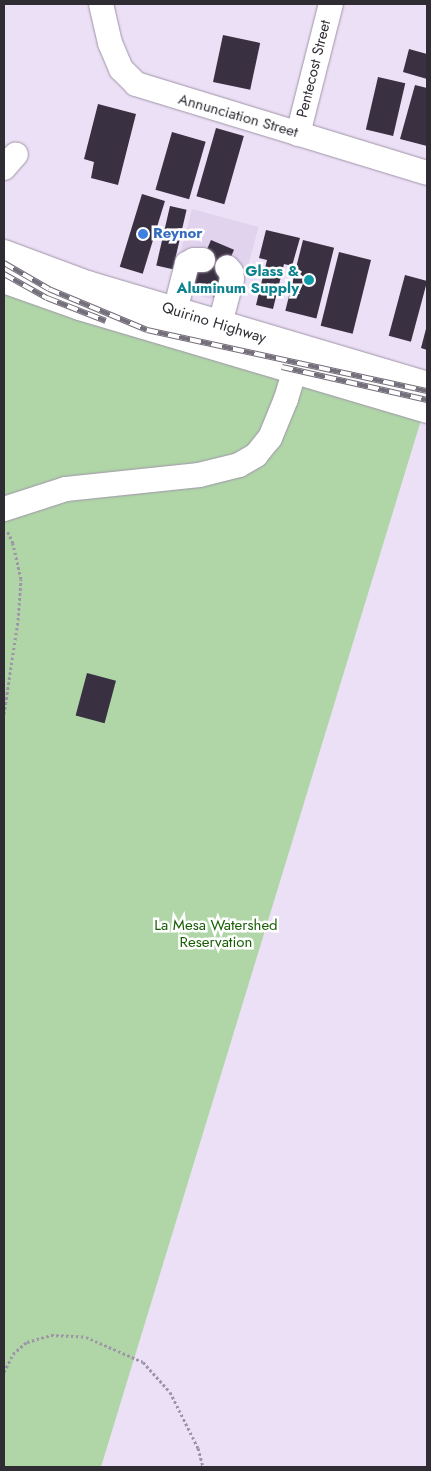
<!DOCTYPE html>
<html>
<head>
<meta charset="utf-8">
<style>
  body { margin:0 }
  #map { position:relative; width:431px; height:1471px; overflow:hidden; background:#ece0f6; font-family:Jost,sans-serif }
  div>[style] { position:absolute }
  .built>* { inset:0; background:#e1d3ee; transform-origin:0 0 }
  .green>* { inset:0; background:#b0d6a8; transform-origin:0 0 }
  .building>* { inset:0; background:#393041; transform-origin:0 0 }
  .path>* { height:3px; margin-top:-1.5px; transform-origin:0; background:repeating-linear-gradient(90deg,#9e96a6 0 2.5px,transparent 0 5px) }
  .roads { filter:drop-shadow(0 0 1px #9f94a8) drop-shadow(0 0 1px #9f94a8) }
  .minor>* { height:24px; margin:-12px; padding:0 12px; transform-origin:12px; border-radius:12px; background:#fff }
  .major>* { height:28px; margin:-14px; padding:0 14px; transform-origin:14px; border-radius:14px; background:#fff }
  .rail>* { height:5.5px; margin-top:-2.75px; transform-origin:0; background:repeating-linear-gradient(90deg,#fff 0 11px,#756e7b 0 22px); box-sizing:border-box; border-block:1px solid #756e7b }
  .dots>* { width:14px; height:14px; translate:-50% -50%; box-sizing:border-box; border:2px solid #fff; border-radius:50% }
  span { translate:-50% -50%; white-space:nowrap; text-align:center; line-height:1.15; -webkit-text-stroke:5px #fff; paint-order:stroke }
  .street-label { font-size:15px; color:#302c34 }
  .shop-label { font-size:15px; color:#366cbe; font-weight:700 }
  .left { translate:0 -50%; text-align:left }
  .culture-label { font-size:15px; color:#0d838f; font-weight:700 }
  .right { translate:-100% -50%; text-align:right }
  .park-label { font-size:15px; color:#185e04 }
  .frame { position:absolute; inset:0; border:5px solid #302c34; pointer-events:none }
</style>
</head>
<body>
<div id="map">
  <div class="built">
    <div style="left:192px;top:209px;width:69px;height:82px;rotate:15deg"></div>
  </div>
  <div class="green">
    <div style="left:4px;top:269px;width:443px;height:1198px;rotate:17deg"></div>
  </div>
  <div class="building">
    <div style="left:223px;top:35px;width:38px;height:48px;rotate:12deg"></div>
    <div style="clip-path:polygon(409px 49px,427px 54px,427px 79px,403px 72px)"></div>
    <div style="left:378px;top:77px;width:28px;height:54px;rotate:13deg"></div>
    <div style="clip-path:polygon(415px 85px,427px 88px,427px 146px,400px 139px)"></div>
    <div style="clip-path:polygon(98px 104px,136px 114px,118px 185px,91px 178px,94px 162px,84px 159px)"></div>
    <div style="left:216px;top:128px;width:29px;height:71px;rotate:16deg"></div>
    <div style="left:172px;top:132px;width:35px;height:60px;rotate:16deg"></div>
    <div style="left:142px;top:194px;width:24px;height:76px;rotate:17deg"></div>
    <div style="left:170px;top:206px;width:17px;height:61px;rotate:13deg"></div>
    <div style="clip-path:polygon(266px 230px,300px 238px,292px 266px,284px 264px,273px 309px,256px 305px,267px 260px,259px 258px)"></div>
    <div style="left:211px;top:240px;width:25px;height:51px;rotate:23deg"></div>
    <div style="left:303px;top:240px;width:32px;height:73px;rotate:14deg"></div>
    <div style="left:339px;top:252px;width:33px;height:76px;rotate:14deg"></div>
    <div style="left:405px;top:275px;width:23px;height:63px;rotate:15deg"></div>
    <div style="clip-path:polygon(427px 325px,427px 350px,421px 348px)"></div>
    <div style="left:87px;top:673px;width:30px;height:44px;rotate:15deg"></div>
  </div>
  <div class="path">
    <div style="left:4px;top:714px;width:95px;rotate:-81.5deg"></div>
    <div style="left:18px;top:620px;width:41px;rotate:-85.8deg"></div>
    <div style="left:21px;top:579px;width:37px;rotate:-103deg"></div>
    <div style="left:13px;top:543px;width:14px;rotate:-115deg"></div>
    <div style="left:4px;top:1372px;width:20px;rotate:-63deg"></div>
    <div style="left:13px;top:1354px;width:18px;rotate:-41deg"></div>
    <div style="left:27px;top:1342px;width:25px;rotate:-16deg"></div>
    <div style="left:51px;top:1335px;width:35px;rotate:3deg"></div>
    <div style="left:86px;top:1337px;width:62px;rotate:23.7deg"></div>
    <div style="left:143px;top:1362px;width:40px;rotate:48deg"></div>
    <div style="left:170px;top:1392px;width:63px;rotate:63.4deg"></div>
    <div style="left:198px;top:1448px;width:20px;rotate:75deg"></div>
  </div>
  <div class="roads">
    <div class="minor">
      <div style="left:101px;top:4px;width:40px;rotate:77deg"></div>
      <div style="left:110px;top:43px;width:28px;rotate:67deg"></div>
      <div style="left:121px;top:69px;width:21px;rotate:45deg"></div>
      <div style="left:136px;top:84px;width:304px;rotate:17deg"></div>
      <div style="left:298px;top:134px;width:134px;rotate:-75.8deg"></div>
      <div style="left:4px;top:168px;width:18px;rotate:-49deg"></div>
      <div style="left:175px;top:311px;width:49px;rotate:-75.7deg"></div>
      <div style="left:187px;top:264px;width:8px;rotate:-30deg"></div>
      <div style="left:194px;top:260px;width:9px"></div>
      <div style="left:215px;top:342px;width:65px;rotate:-74.9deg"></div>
      <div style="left:232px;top:279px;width:7px;rotate:-98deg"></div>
      <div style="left:231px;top:272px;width:6px;rotate:-129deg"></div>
      <div style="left:4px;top:509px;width:65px;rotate:-17.9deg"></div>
      <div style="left:66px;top:489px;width:134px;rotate:-6deg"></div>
      <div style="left:199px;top:475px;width:41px;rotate:-14deg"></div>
      <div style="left:239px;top:465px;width:20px;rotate:-30deg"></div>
      <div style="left:256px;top:455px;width:22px;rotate:-51deg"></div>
      <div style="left:270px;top:438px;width:42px;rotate:-67.7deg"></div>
      <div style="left:286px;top:399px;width:48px;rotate:-73.1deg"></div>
    </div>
    <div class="major">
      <div style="left:4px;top:254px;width:89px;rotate:20.5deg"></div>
      <div style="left:87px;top:285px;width:355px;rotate:16.5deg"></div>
      <div style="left:4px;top:279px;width:81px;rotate:19.6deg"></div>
      <div style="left:80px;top:306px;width:362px;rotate:16.5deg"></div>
    </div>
  </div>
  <div class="rail">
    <div style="left:4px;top:263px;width:52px;rotate:30deg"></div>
    <div style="left:49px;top:289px;width:106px;rotate:22.7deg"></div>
    <div style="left:147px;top:330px;width:287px;rotate:12.3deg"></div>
    <div style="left:4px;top:274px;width:49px;rotate:29.2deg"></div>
    <div style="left:47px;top:298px;width:63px;rotate:21.3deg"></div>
    <div style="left:282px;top:367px;width:149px;rotate:12.8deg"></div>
  </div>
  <div class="dots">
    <div style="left:143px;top:234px;background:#3f7fe0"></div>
    <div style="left:309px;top:280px;background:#0f9aa8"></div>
  </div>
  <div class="street-label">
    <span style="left:314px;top:69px;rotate:-76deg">Pentecost Street</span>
    <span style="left:238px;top:116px;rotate:16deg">Annunciation Street</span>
    <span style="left:214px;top:323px;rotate:17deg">Quirino Highway</span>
  </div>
  <div class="shop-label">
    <span class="left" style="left:153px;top:234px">Reynor</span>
  </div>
  <div class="culture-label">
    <span class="right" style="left:299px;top:280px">Glass &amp;<br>Aluminum Supply</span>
  </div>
  <div class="park-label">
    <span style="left:216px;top:934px">La Mesa Watershed<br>Reservation</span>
  </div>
  <div class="frame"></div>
</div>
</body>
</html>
